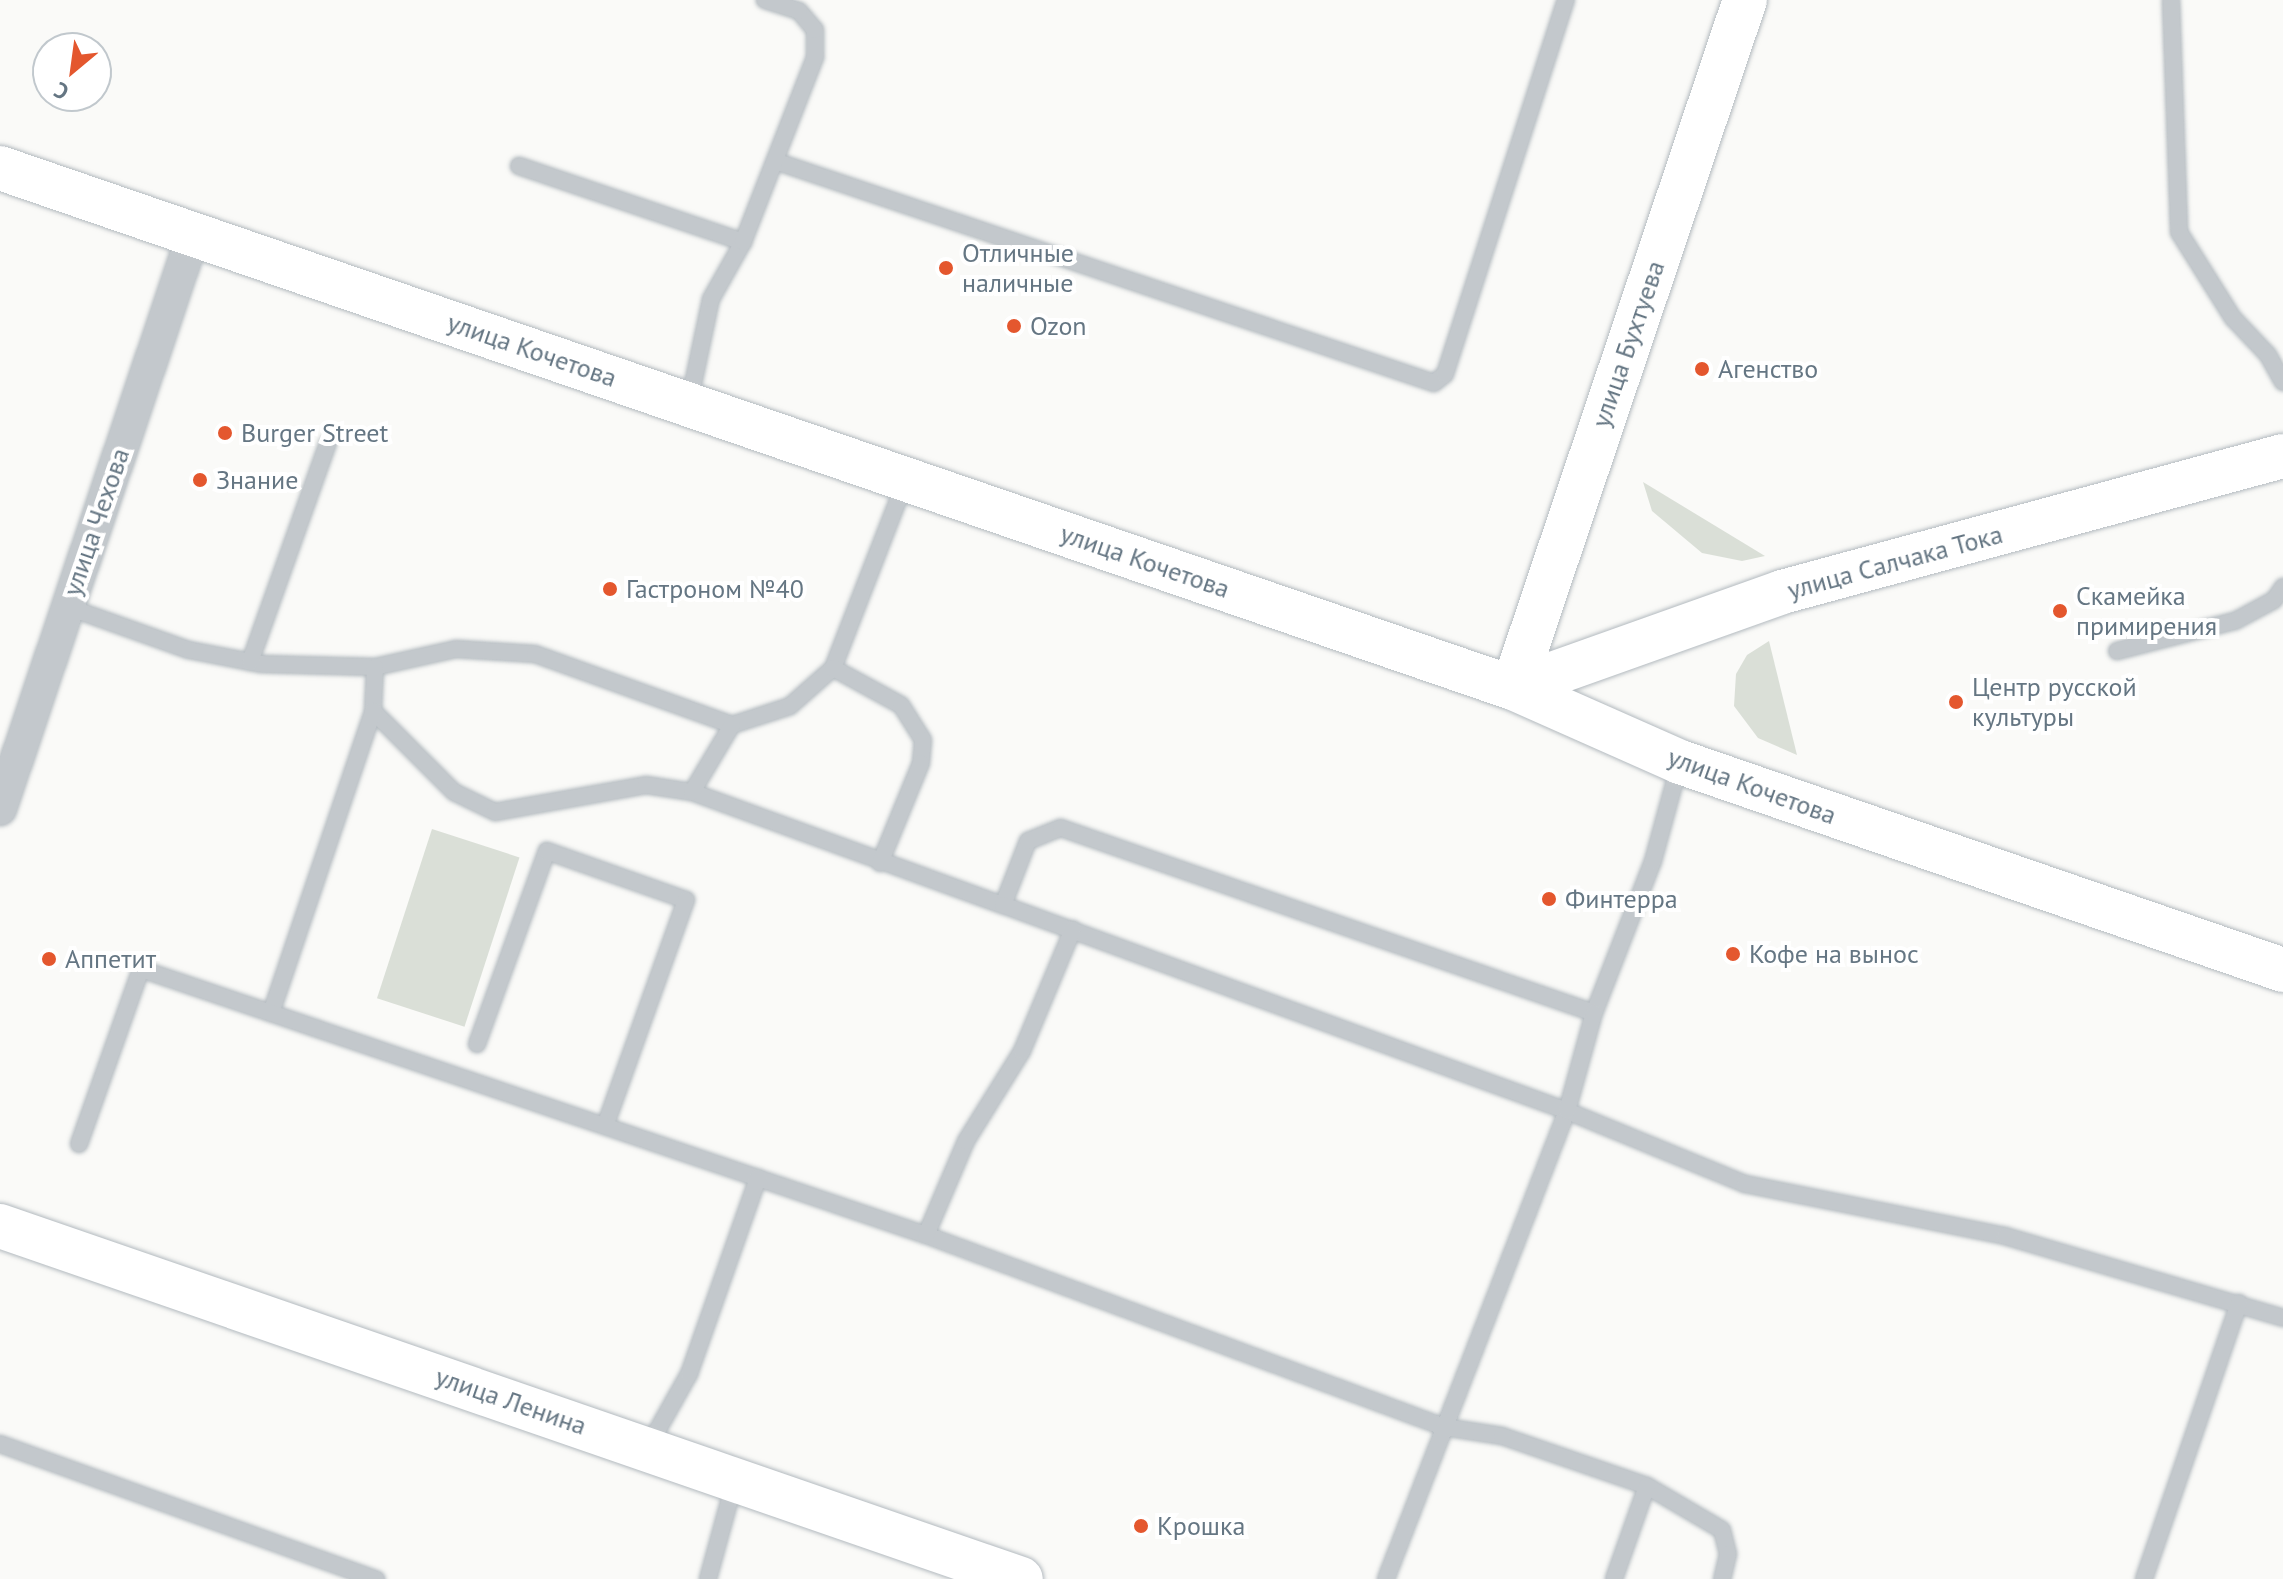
<!DOCTYPE html>
<html>
<head>
<meta charset="utf-8">
<style>
  body { margin:0 }
  #map { position:relative; width:2283px; height:1579px; overflow:hidden; background:#fafaf8; font-family:"PT Sans",sans-serif }
  div>[style] { position:absolute }
  .green>* { inset:0; background:#dadfd7; transform-origin:0 0 }
  .roads { filter:drop-shadow(0 0 2px #b3babf) drop-shadow(0 0 2px #b3babf) }
  .lane>* { height:16px; margin:-8px; padding:0 8px; transform-origin:8px; border-radius:8px; background:#c3c8cc }
  .street>* { height:32px; margin:-16px; padding:0 16px; transform-origin:16px; border-radius:16px; background:#c3c8cc }
  .secondary>* { height:44px; margin:-22px; padding:0 22px; transform-origin:22px; border-radius:22px; background:#fff }
  .dots>* { width:22px; height:22px; translate:-50% -50%; box-sizing:border-box; border:4px solid #fff; border-radius:50% }
  span { translate:-50% -50%; white-space:nowrap; text-align:center; line-height:1.15; -webkit-text-stroke:8px #fff; paint-order:stroke }
  .poi-label { font-size:26px; color:#657683 }
  .left { translate:0 -50%; text-align:left }
  .street-label { font-size:26px; color:#657683 }
  .north { position:absolute; left:32px; top:32px; width:80px; height:80px; box-sizing:border-box; background:#fff; border:2px solid #c1c8cd; border-radius:50%; rotate:209deg; font-size:22px; font-weight:700; line-height:32px; text-align:center; color:#657683 }
  .north::after { content:''; display:block; margin:auto; width:28px; height:36px; background:#e4572e; clip-path:polygon(50% 0,100% 100%,50% 72%,0 100%) }
</style>
</head>
<body>
<div id="map">
  <div class="green">
    <div style="clip-path:polygon(1643px 482px,1765px 556px,1742px 561px,1702px 553px,1652px 511px)"></div>
    <div style="clip-path:polygon(1769px 641px,1797px 755px,1758px 738px,1734px 706px,1736px 674px,1747px 655px)"></div>
    <div style="left:432px;top:829px;width:92px;height:178px;rotate:18deg"></div>
  </div>
  <div class="roads">
    <div class="lane">
      <div style="left:2171px;top:0;width:232px;rotate:88deg"></div>
      <div style="left:2179px;top:232px;width:102px;rotate:57.9deg"></div>
      <div style="left:2233px;top:318px;width:51px;rotate:46.6deg"></div>
      <div style="left:2268px;top:355px;width:31px;rotate:61deg"></div>
      <div style="left:775px;top:161px;width:695px;rotate:18.62deg"></div>
      <div style="left:1434px;top:383px;width:14px;rotate:-39deg"></div>
      <div style="left:1445px;top:374px;width:393px;rotate:-72.1deg"></div>
      <div style="left:519px;top:166px;width:237px;rotate:18.7deg"></div>
      <div style="left:689px;top:403px;width:106px;rotate:-78.1deg"></div>
      <div style="left:711px;top:299px;width:65px;rotate:-60.7deg"></div>
      <div style="left:743px;top:242px;width:199px;rotate:-68.7deg"></div>
      <div style="left:815px;top:57px;width:27px;rotate:-90deg"></div>
      <div style="left:815px;top:30px;width:25px;rotate:-130deg"></div>
      <div style="left:799px;top:11px;width:36px;rotate:-162deg"></div>
      <div style="left:68px;top:607px;width:128px;rotate:19.6deg"></div>
      <div style="left:189px;top:650px;width:73px;rotate:11deg"></div>
      <div style="left:261px;top:664px;width:114px;rotate:1.5deg"></div>
      <div style="left:375px;top:667px;width:83px;rotate:-12.5deg"></div>
      <div style="left:456px;top:649px;width:79px;rotate:3.6deg"></div>
      <div style="left:535px;top:654px;width:209px;rotate:19.8deg"></div>
      <div style="left:732px;top:725px;width:61px;rotate:-18.1deg"></div>
      <div style="left:790px;top:706px;width:57px;rotate:-41.5deg"></div>
      <div style="left:833px;top:668px;width:202px;rotate:-68.8deg"></div>
      <div style="left:2117px;top:651px;width:122px;rotate:-14.3deg"></div>
      <div style="left:2235px;top:621px;width:44px;rotate:-28.3deg"></div>
      <div style="left:2274px;top:600px;width:16px;rotate:-55deg"></div>
      <div style="left:250px;top:662px;width:232px;rotate:-70.4deg"></div>
      <div style="left:375px;top:667px;width:44px;rotate:92.6deg"></div>
      <div style="left:373px;top:711px;width:115px;rotate:45deg"></div>
      <div style="left:454px;top:792px;width:46px;rotate:26deg"></div>
      <div style="left:495px;top:812px;width:153px;rotate:-10.1deg"></div>
      <div style="left:646px;top:785px;width:47px;rotate:8.7deg"></div>
      <div style="left:692px;top:792px;width:331px;rotate:20deg"></div>
      <div style="left:1003px;top:905px;width:69px;rotate:-68.7deg"></div>
      <div style="left:1028px;top:841px;width:35px;rotate:-22deg"></div>
      <div style="left:1061px;top:828px;width:564px;rotate:19.14deg"></div>
      <div style="left:1594px;top:1013px;width:163px;rotate:-68.8deg"></div>
      <div style="left:1653px;top:861px;width:103px;rotate:-74.7deg"></div>
      <div style="left:833px;top:668px;width:77px;rotate:28.6deg"></div>
      <div style="left:901px;top:705px;width:41px;rotate:57.8deg"></div>
      <div style="left:923px;top:740px;width:23px;rotate:95deg"></div>
      <div style="left:921px;top:763px;width:108px;rotate:112.3deg"></div>
      <div style="left:692px;top:792px;width:78px;rotate:-59.2deg"></div>
      <div style="left:1003px;top:905px;width:600px;rotate:20.06deg"></div>
      <div style="left:1567px;top:1111px;width:192px;rotate:22.3deg"></div>
      <div style="left:1745px;top:1184px;width:265px;rotate:11.3deg"></div>
      <div style="left:2005px;top:1236px;width:290px;rotate:16.4deg"></div>
      <div style="left:271px;top:1013px;width:319px;rotate:-71.3deg"></div>
      <div style="left:477px;top:1044px;width:205px;rotate:-70.1deg"></div>
      <div style="left:547px;top:851px;width:147px;rotate:19.4deg"></div>
      <div style="left:686px;top:900px;width:240px;rotate:109.7deg"></div>
      <div style="left:79px;top:1144px;width:186px;rotate:-70.5deg"></div>
      <div style="left:141px;top:969px;width:829px;rotate:18.72deg"></div>
      <div style="left:926px;top:1235px;width:552px;rotate:20.34deg"></div>
      <div style="left:1444px;top:1427px;width:59px;rotate:8.8deg"></div>
      <div style="left:1502px;top:1436px;width:153px;rotate:19deg"></div>
      <div style="left:1647px;top:1486px;width:87px;rotate:30.4deg"></div>
      <div style="left:1722px;top:1530px;width:25px;rotate:76deg"></div>
      <div style="left:1728px;top:1554px;width:26px;rotate:103deg"></div>
      <div style="left:926px;top:1235px;width:102px;rotate:-66.9deg"></div>
      <div style="left:966px;top:1141px;width:106px;rotate:-58.1deg"></div>
      <div style="left:1022px;top:1051px;width:132px;rotate:-67.3deg"></div>
      <div style="left:0;top:1444px;width:400px;rotate:19.8deg"></div>
      <div style="left:648px;top:1447px;width:84px;rotate:-60.7deg"></div>
      <div style="left:689px;top:1374px;width:208px;rotate:-70.6deg"></div>
      <div style="left:708px;top:1579px;width:103px;rotate:-74.7deg"></div>
      <div style="left:1386px;top:1579px;width:502px;rotate:-68.86deg"></div>
      <div style="left:1567px;top:1111px;width:102px;rotate:-74.6deg"></div>
      <div style="left:1614px;top:1579px;width:99px;rotate:-70.5deg"></div>
      <div style="left:2144px;top:1579px;width:292px;rotate:-71deg"></div>
    </div>
    <div class="street">
      <div style="left:0;top:809px;width:605px;rotate:-71.39deg"></div>
    </div>
    <div class="secondary">
      <div style="left:0;top:168px;width:1600px;rotate:18.97deg"></div>
      <div style="left:1513px;top:688px;width:183px;rotate:23.9deg"></div>
      <div style="left:1680px;top:762px;width:638px;rotate:19.03deg"></div>
      <div style="left:1513px;top:688px;width:286px;rotate:-19.6deg"></div>
      <div style="left:1782px;top:592px;width:519px;rotate:-15.19deg"></div>
      <div style="left:1513px;top:688px;width:726px;rotate:-71.37deg"></div>
      <div style="left:0;top:1226px;width:1080px;rotate:19.07deg"></div>
    </div>
  </div>
  <div class="dots">
    <div style="left:946px;top:268px;background:#e4572e"></div>
    <div style="left:1014px;top:326px;background:#e4572e"></div>
    <div style="left:1702px;top:369px;background:#e4572e"></div>
    <div style="left:225px;top:433px;background:#e4572e"></div>
    <div style="left:200px;top:480px;background:#e4572e"></div>
    <div style="left:610px;top:589px;background:#e4572e"></div>
    <div style="left:2060px;top:611px;background:#e4572e"></div>
    <div style="left:1956px;top:702px;background:#e4572e"></div>
    <div style="left:1549px;top:899px;background:#e4572e"></div>
    <div style="left:1733px;top:954px;background:#e4572e"></div>
    <div style="left:49px;top:959px;background:#e4572e"></div>
    <div style="left:1141px;top:1526px;background:#e4572e"></div>
  </div>
  <div class="poi-label">
    <span class="left" style="left:962px;top:268px">Отличные<br>наличные</span>
    <span class="left" style="left:1030px;top:326px">Ozon</span>
    <span class="left" style="left:1718px;top:369px">Агенство</span>
    <span class="left" style="left:241px;top:433px">Burger Street</span>
    <span class="left" style="left:216px;top:480px">Знание</span>
    <span class="left" style="left:626px;top:589px">Гастроном №40</span>
    <span class="left" style="left:2076px;top:611px">Скамейка<br>примирения</span>
    <span class="left" style="left:1972px;top:702px">Центр русской<br>культуры</span>
    <span class="left" style="left:1565px;top:899px">Финтерра</span>
    <span class="left" style="left:1749px;top:954px">Кофе на вынос</span>
    <span class="left" style="left:65px;top:959px">Аппетит</span>
    <span class="left" style="left:1157px;top:1526px">Крошка</span>
  </div>
  <div class="street-label">
    <span style="left:1628px;top:344px;rotate:-71deg">улица Бухтуева</span>
    <span style="left:532px;top:350px;rotate:19deg">улица Кочетова</span>
    <span style="left:96px;top:522px;rotate:-71deg">улица Чехова</span>
    <span style="left:1145px;top:561px;rotate:19deg">улица Кочетова</span>
    <span style="left:1895px;top:562px;rotate:-15deg">улица Салчака Тока</span>
    <span style="left:1752px;top:786px;rotate:20deg">улица Кочетова</span>
    <span style="left:511px;top:1401px;rotate:19deg">улица Ленина</span>
  </div>
  <div class="north">С</div>
</div>
</body>
</html>
